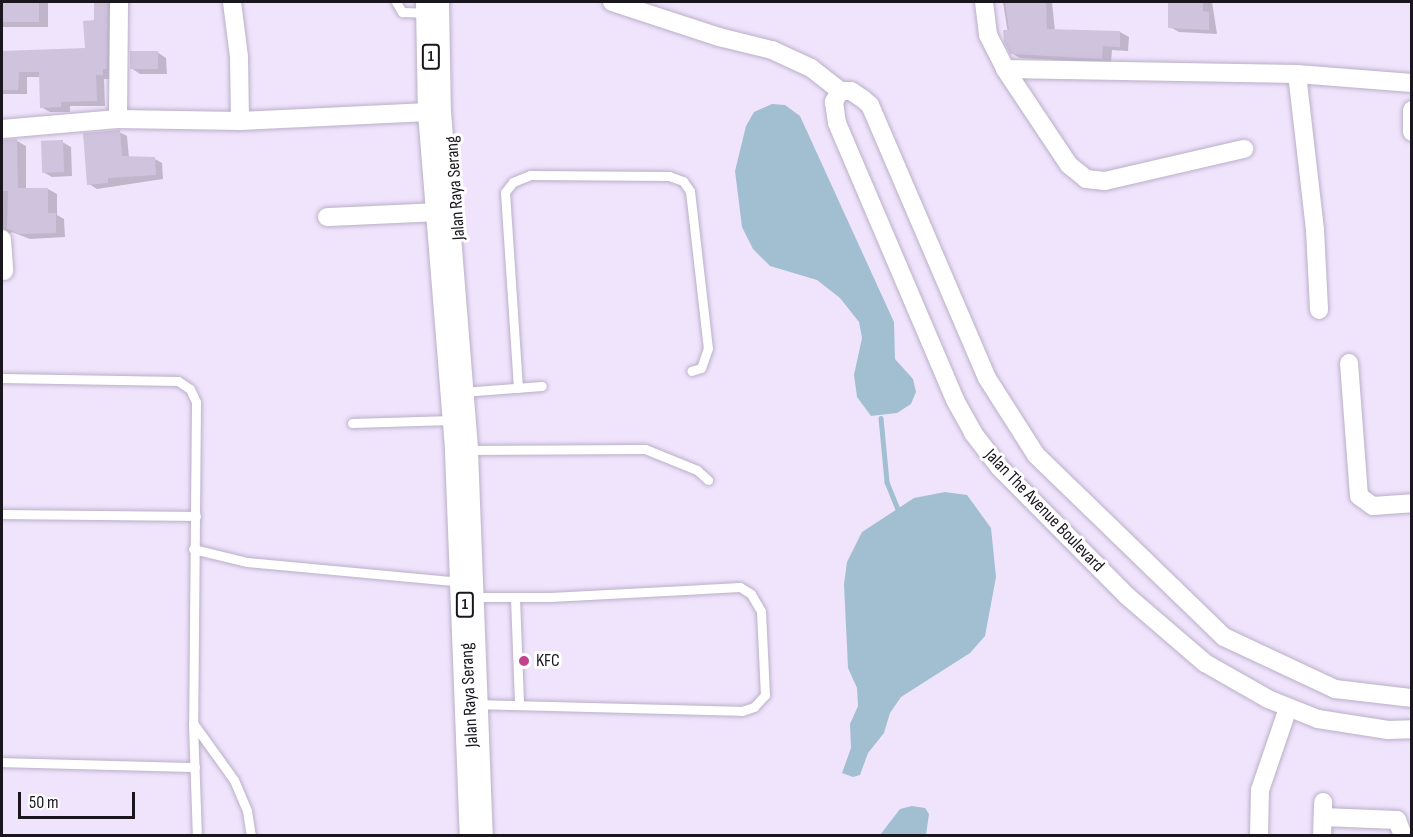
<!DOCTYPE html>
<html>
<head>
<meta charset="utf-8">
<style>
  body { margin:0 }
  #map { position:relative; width:1413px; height:837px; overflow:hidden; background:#f0e4fd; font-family:"Sofia Sans Condensed",sans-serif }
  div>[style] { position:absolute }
  .water>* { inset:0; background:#a2bfd1 }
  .shadow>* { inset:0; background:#0003; transform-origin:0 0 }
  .stream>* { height:4.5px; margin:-2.25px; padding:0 2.25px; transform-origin:2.25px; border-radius:2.25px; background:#a2bfd1 }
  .building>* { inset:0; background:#d0c3de; transform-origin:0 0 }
  .roads { filter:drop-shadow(0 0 2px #baafc7) drop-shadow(0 0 2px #baafc7) }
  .lane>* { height:9px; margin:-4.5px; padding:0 4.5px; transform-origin:4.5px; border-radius:4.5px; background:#fff }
  .street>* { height:18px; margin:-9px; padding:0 9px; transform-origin:9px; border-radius:9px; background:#fff }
  .highway>* { height:33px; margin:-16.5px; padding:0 16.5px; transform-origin:16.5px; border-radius:16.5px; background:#fff }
  .dots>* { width:16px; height:16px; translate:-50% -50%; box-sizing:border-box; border:3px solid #fff; border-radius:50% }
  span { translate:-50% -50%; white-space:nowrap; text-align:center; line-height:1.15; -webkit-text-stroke:6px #fff; paint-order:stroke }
  .shield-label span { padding:2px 4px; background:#fff; border:2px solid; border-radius:4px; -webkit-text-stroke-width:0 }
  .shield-label { font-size:16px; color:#1a161e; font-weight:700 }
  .street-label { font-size:18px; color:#1a161e }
  .poi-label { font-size:18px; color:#1a161e }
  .left { translate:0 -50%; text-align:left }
  .frame { position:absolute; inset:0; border:3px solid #1a161e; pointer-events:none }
  .scale { position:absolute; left:18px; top:792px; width:117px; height:27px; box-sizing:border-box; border:3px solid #1a161e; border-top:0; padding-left:8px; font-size:18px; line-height:21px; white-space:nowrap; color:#1a161e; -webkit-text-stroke:4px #fff; paint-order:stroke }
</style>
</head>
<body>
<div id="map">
  <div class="water">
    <div style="clip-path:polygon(772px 104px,785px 105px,800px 116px,894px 322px,895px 359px,913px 379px,916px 392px,911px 404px,897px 413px,871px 416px,857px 397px,854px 375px,862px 338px,859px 322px,840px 298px,817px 280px,770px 266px,753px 249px,742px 227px,735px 171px,746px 126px,754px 112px)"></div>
    <div style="clip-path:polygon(945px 492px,967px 495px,991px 528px,996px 577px,985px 636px,970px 653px,901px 697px,890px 713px,884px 733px,868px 753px,860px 775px,853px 777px,842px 773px,851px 748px,850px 724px,858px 706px,857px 688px,848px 668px,844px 584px,847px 562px,862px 532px,914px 498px)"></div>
    <div style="clip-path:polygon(912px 806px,925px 808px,929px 814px,926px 835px,880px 835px,900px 809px)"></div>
  </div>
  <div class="shadow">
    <div style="left:2px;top:2px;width:46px;height:25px"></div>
    <div style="clip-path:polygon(95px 2px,119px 2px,112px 79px,104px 79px,105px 106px,70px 106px,70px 112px,50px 112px,41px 107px,40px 77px,27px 77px,27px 94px,2px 94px,2px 52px,86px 50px,96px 22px)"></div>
    <div style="clip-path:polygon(1003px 2px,1052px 2px,1055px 31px,1120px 32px,1129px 37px,1128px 51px,1112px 50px,1111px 63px,1020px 58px,1011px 53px)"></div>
    <div style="clip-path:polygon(1169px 2px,1212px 2px,1217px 34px,1179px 32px,1170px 27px)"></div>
    <div style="clip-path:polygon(157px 52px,166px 58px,167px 74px,140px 74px,131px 68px)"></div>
    <div style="clip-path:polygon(119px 132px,127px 136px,129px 158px,155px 159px,162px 163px,163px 179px,97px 189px,89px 184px)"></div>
    <div style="clip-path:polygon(17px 141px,26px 146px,26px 190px,48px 189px,57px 194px,57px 215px,64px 219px,65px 237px,30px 239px,12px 232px,2px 239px,2px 144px)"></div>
    <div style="clip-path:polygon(62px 142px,71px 147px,72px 176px,52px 177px,43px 172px)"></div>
  </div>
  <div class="stream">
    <div style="left:881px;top:418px;width:64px;rotate:84.6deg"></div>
    <div style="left:887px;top:482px;width:29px;rotate:68deg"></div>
  </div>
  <div class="building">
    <div style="left:2px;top:2px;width:37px;height:20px"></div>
    <div style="clip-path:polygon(94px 2px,108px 2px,107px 69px,103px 69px,103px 75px,96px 75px,97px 101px,61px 102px,61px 107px,40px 108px,39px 72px,19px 72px,18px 90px,2px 90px,2px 51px,85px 48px,83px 21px,94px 20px)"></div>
    <div style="clip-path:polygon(1005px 2px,1046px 2px,1047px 29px,1120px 31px,1120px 47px,1103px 46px,1102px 59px,1010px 54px,1004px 42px,1003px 30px,1009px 30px)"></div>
    <div style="clip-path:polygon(1168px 2px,1203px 2px,1203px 11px,1209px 12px,1209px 30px,1168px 28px)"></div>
    <div style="left:130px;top:51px;width:28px;height:18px"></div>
    <div style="clip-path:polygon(120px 130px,122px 156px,155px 157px,156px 175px,108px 178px,108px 183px,87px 185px,83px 133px)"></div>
    <div style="clip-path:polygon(17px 139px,18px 188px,48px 188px,48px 213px,56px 213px,56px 233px,19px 234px,7px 229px,8px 191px,2px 191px,2px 140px)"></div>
    <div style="left:63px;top:140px;width:32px;height:22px;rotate:88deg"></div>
  </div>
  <div class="roads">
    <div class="lane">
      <div style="left:396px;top:2px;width:12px;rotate:59deg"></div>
      <div style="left:402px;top:12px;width:23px;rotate:2deg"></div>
      <div style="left:2px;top:378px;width:176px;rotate:1deg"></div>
      <div style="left:178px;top:381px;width:14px;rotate:34deg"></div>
      <div style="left:190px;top:389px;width:14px;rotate:65deg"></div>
      <div style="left:196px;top:402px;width:321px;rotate:90.5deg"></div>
      <div style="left:193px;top:723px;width:70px;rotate:54.3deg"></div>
      <div style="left:234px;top:780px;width:34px;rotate:67deg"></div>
      <div style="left:247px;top:811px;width:25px;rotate:81deg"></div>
      <div style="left:518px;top:388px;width:196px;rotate:-93.8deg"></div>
      <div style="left:505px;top:192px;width:13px;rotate:-51deg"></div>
      <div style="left:513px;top:182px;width:18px;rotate:-22deg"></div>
      <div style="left:530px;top:175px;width:139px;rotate:0.4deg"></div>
      <div style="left:669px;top:176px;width:15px;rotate:20deg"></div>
      <div style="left:683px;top:181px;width:12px;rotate:55deg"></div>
      <div style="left:690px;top:191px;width:158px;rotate:83.5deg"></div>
      <div style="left:708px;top:348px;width:21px;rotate:109deg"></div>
      <div style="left:701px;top:368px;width:10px;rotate:163deg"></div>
      <div style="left:462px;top:392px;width:80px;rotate:-4.3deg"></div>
      <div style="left:352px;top:423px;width:100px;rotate:-1.7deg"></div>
      <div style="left:466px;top:450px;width:179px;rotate:-0.3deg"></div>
      <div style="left:645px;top:449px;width:56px;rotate:22deg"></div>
      <div style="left:697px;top:470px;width:15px;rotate:42deg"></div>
      <div style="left:2px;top:514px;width:194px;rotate:0.6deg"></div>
      <div style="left:193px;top:549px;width:56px;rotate:13.5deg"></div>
      <div style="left:247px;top:562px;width:215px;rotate:5.3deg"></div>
      <div style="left:472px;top:597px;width:78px"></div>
      <div style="left:550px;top:597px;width:190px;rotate:-3deg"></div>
      <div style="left:740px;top:587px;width:13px;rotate:32deg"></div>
      <div style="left:751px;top:594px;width:20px;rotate:60deg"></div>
      <div style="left:761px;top:611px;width:84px;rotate:87.3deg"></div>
      <div style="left:765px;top:695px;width:16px;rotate:133deg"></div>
      <div style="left:754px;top:707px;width:13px;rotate:162deg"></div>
      <div style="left:742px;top:711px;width:266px;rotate:-178.5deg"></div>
      <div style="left:515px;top:598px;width:106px;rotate:87.8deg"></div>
      <div style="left:193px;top:724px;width:112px;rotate:88deg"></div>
      <div style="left:2px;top:762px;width:193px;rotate:1.5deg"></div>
    </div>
    <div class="street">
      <div style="left:232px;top:2px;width:55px;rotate:82.7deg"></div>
      <div style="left:239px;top:57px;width:64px;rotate:89.1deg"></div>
      <div style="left:612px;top:2px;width:113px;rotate:18.1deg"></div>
      <div style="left:719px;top:37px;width:55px;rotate:13.8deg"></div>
      <div style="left:772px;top:50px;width:43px;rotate:24.8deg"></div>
      <div style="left:811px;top:68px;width:37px;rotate:38deg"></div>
      <div style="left:840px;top:91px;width:11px"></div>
      <div style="left:851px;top:91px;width:14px;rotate:34deg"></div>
      <div style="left:863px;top:99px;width:9px;rotate:41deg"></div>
      <div style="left:870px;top:105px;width:297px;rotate:66.8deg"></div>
      <div style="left:987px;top:378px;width:91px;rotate:57.5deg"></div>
      <div style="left:1036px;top:455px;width:262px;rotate:44.1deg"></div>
      <div style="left:1224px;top:637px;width:123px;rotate:25.1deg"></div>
      <div style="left:1335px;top:689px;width:78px;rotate:6.7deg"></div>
      <div style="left:984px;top:2px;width:33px;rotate:83deg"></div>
      <div style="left:988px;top:35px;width:38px;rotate:63deg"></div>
      <div style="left:1005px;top:69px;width:115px;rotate:56.3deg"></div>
      <div style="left:1069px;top:165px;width:22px;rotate:39deg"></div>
      <div style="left:1086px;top:179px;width:19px;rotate:6deg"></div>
      <div style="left:1105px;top:181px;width:143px;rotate:-13deg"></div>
      <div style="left:1005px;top:69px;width:292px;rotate:1deg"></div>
      <div style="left:1297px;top:74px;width:115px;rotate:4.5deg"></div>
      <div style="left:1297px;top:74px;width:157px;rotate:83.4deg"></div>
      <div style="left:1315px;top:230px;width:80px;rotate:87.1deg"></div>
      <div style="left:840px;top:91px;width:13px;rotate:119deg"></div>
      <div style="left:834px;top:102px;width:21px;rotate:82deg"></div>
      <div style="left:837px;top:123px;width:301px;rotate:66.9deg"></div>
      <div style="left:955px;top:400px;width:38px;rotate:61deg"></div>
      <div style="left:973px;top:433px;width:44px;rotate:52.4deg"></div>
      <div style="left:1000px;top:468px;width:180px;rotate:45.2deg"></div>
      <div style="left:1127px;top:596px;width:103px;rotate:40.7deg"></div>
      <div style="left:1205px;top:663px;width:73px;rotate:29.7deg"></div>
      <div style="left:1268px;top:699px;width:54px;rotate:21.8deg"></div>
      <div style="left:1318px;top:719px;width:71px;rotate:8.9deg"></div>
      <div style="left:1388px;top:730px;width:24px;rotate:-2deg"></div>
      <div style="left:1412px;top:110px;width:22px;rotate:90deg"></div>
      <div style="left:118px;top:119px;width:117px;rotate:-89.5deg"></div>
      <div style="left:2px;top:129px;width:116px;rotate:-4.9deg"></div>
      <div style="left:118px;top:119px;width:122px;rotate:0.9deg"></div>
      <div style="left:240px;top:121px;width:194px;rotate:-2.7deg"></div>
      <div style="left:327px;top:217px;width:115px;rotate:-2.5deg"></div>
      <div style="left:2px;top:239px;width:32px;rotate:86deg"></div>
      <div style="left:1349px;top:363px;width:133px;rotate:85.7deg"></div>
      <div style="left:1359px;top:496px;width:17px;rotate:36deg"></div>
      <div style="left:1373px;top:506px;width:39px;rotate:-4deg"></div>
      <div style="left:1323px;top:817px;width:74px;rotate:2.3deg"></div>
      <div style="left:1397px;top:820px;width:17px;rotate:69deg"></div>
      <div style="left:1259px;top:836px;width:46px;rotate:-88.8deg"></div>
      <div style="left:1260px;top:790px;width:87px;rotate:-71.1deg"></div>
      <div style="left:1322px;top:836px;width:34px;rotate:-88deg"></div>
    </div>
    <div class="highway">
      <div style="left:432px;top:2px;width:110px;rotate:89deg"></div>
      <div style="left:434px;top:112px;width:340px;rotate:85.4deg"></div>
      <div style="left:461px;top:451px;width:385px;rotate:87.8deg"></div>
    </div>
  </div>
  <div class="dots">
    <div style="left:524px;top:661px;background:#c2418b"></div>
  </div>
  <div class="shield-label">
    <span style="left:431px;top:57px">1</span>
    <span style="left:465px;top:605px">1</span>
  </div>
  <div class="street-label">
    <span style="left:456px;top:188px;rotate:-94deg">Jalan Raya Serang</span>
    <span style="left:1044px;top:511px;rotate:46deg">Jalan The Avenue Boulevard</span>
    <span style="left:470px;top:695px;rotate:-93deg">Jalan Raya Serang</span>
  </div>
  <div class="poi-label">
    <span class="left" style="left:536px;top:661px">KFC</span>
  </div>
  <div class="frame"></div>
  <div class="scale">50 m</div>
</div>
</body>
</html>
